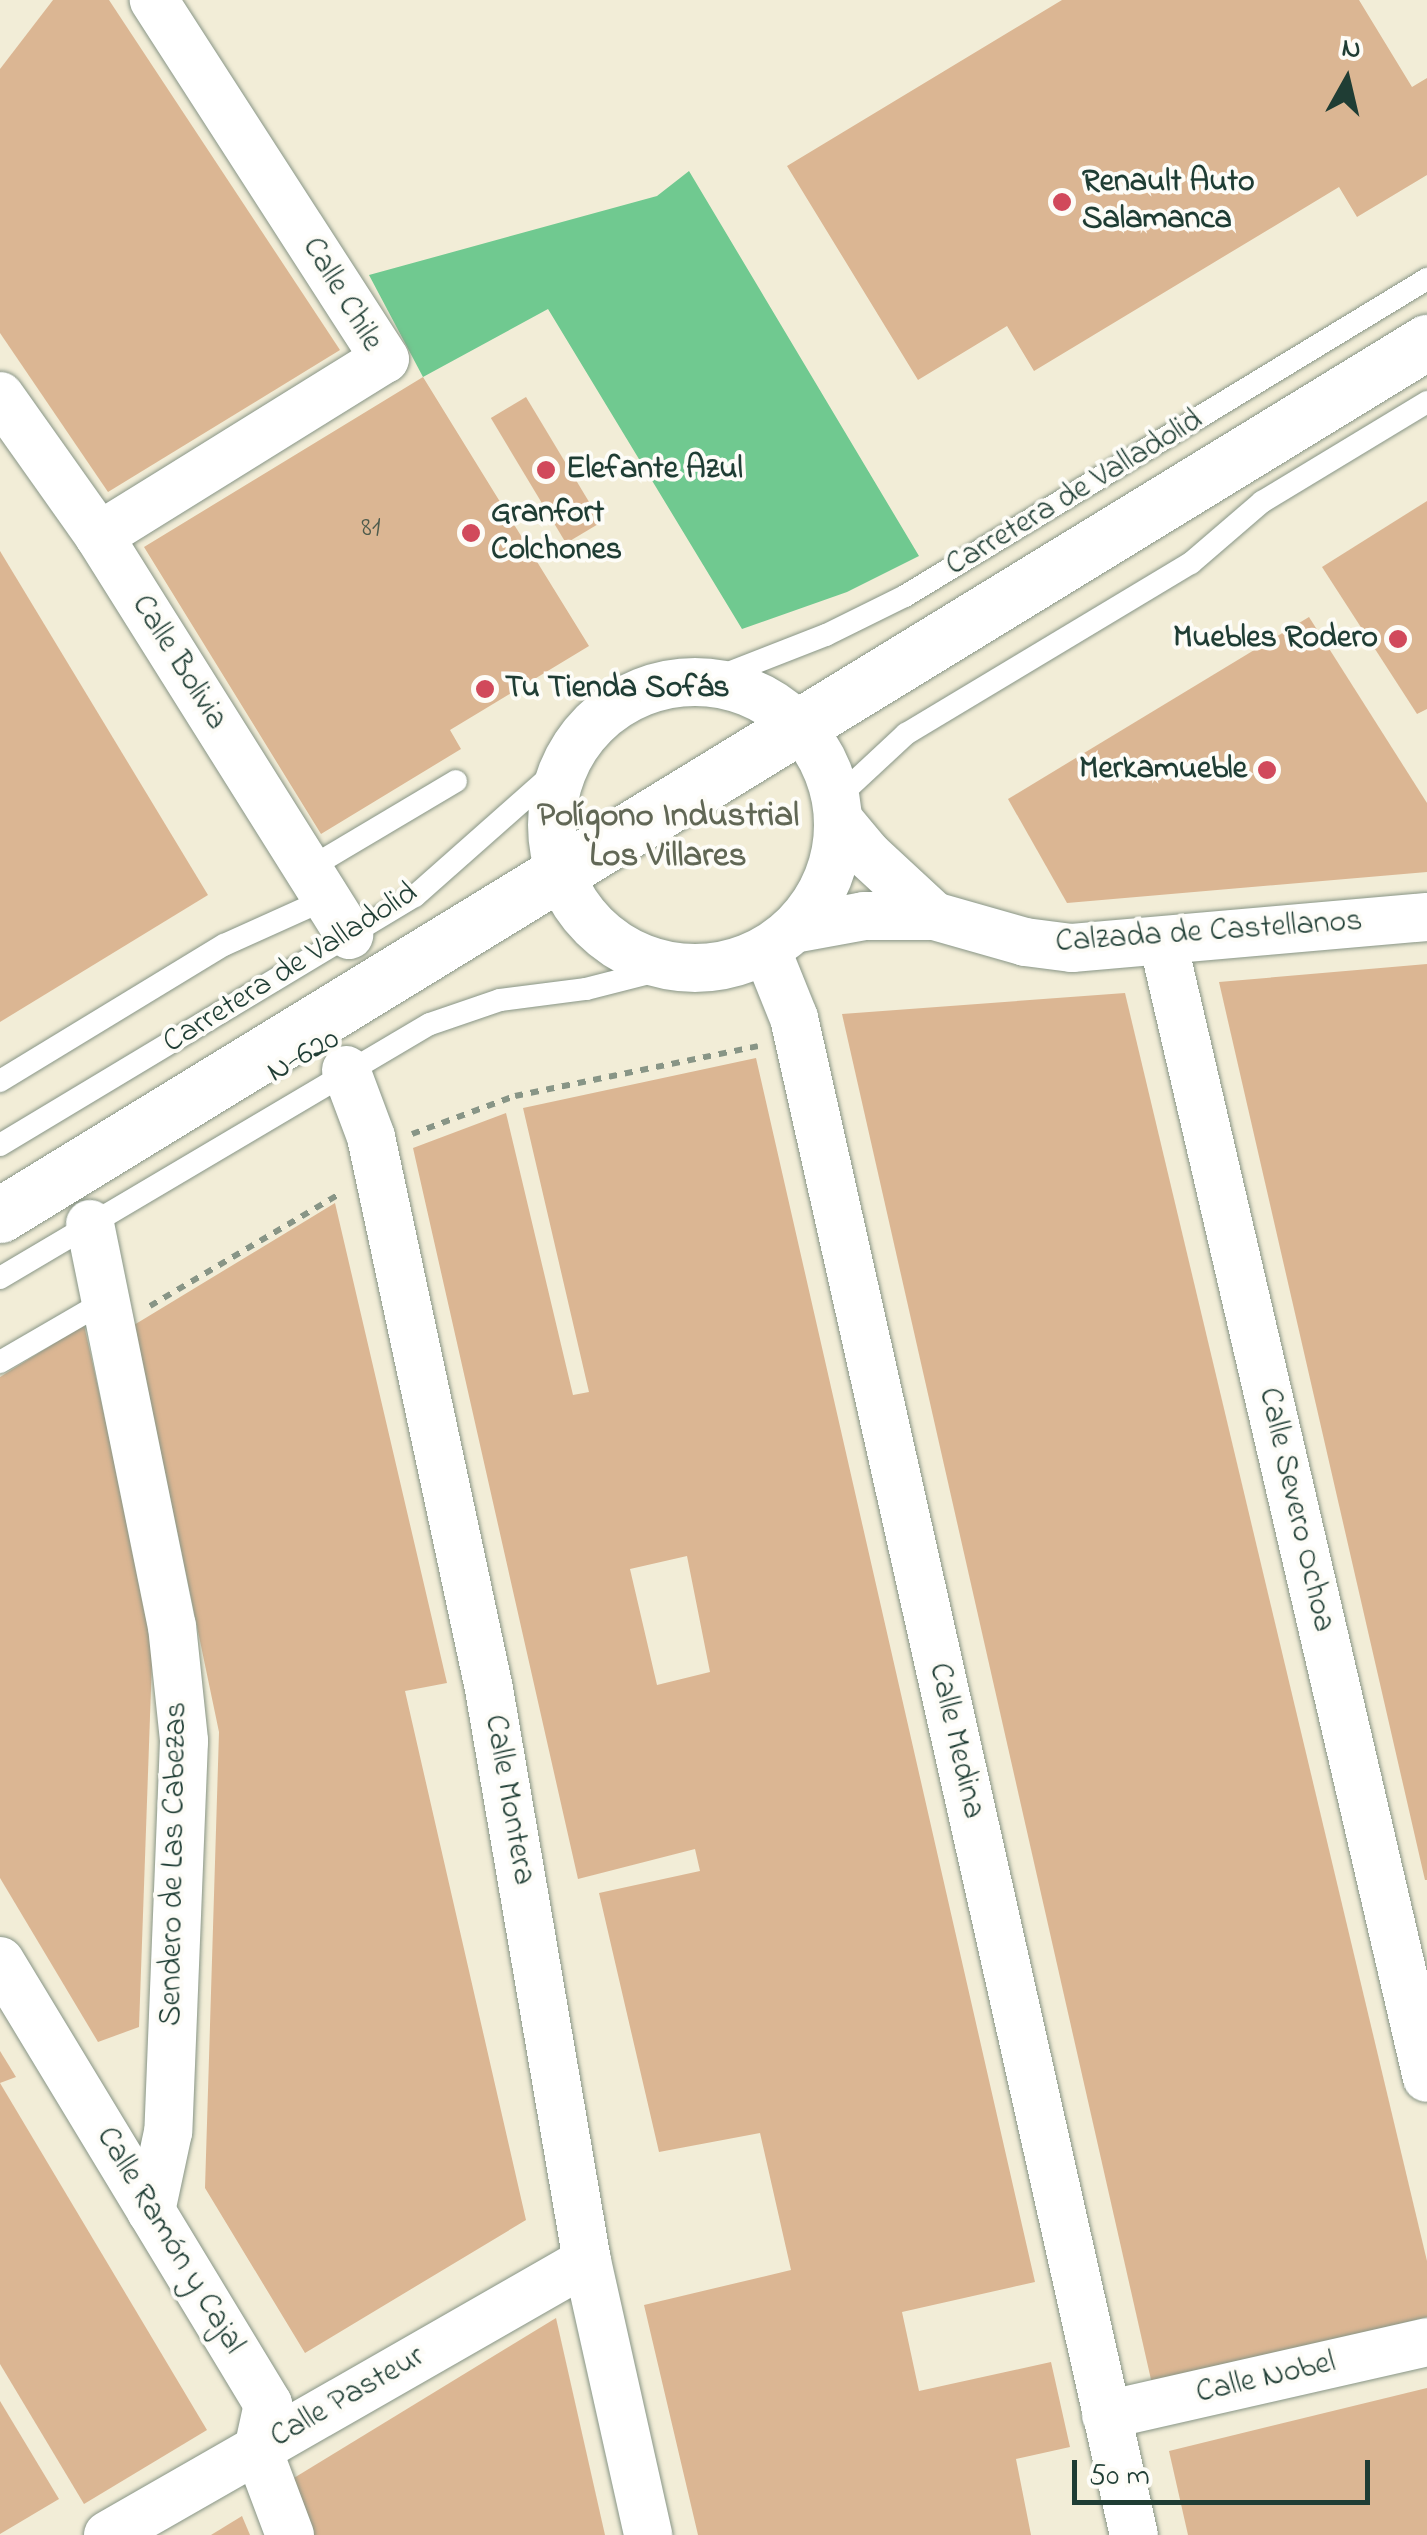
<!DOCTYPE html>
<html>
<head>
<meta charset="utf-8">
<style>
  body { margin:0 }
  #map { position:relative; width:1427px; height:2535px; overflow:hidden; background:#f2edd7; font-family:"Indie Flower",sans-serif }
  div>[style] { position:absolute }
  .green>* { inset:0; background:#70c990 }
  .building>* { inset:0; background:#dbb693; transform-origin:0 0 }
  .path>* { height:6px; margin-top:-3px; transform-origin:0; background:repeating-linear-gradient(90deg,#889586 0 8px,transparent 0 16px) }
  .roads { filter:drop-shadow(0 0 2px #889586) drop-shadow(0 0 2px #889586) }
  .lane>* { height:22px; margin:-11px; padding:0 11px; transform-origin:11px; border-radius:11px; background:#fff }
  .street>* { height:48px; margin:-24px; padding:0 24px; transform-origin:24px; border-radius:24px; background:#fff }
  .street>.ring { margin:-24px; padding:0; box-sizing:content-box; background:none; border:48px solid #fff; border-radius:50% }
  .highway>* { height:55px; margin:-27.5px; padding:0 27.5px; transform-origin:27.5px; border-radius:27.5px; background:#fff }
  .dots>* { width:28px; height:28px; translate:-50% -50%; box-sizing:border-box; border:5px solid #fdfcf7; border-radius:50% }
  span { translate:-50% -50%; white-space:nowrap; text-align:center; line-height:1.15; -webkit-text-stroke:8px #fdfcf7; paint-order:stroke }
  .number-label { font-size:28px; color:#4e5b4c }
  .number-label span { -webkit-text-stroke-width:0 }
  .poi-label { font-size:32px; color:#1f3d34; font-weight:700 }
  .left { translate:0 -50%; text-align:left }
  .right { translate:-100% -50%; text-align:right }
  .street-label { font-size:32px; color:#1f3d34 }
  .neighbourhood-label { font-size:35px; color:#616755; font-weight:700 }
  .north { position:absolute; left:1297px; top:30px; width:100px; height:100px; -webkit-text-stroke:8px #fdfcf7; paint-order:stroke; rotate:8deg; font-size:28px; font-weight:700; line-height:40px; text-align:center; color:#1f3d34 }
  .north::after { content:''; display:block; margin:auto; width:35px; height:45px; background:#1f3d34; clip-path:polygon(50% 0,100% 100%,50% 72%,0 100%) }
  .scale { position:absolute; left:1072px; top:2460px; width:298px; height:45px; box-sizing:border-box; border:5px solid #1f3d34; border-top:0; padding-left:12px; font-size:30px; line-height:35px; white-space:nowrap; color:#1f3d34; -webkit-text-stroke:8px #fdfcf7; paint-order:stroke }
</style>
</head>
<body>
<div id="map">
  <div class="green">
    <div style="clip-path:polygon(689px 171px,919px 556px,847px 592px,742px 629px,548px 309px,423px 377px,369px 275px,657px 196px)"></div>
  </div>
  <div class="building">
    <div style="clip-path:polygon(53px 0,109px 0,340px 350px,108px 492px,0 333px,0 69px)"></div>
    <div style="clip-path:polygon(1062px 0,1359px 0,1412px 87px,1427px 78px,1427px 175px,1357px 217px,1339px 187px,1034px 371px,1007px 326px,918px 380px,787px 166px)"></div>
    <div style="clip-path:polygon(423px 377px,589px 646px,450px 730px,461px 749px,321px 834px,144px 547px)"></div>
    <div style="left:526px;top:397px;width:146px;height:41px;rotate:59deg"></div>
    <div style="clip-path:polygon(1427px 501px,1427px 709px,1417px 714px,1322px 567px)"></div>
    <div style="clip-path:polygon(0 551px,208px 895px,0 1022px)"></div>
    <div style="clip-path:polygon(1309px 617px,1427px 803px,1427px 872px,1067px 903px,1008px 799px)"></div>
    <div style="clip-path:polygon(1427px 964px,1427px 1880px,1425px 1880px,1219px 982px)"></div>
    <div style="clip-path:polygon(1125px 993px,1427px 2261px,1427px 2317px,1152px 2384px,842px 1014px)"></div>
    <div style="clip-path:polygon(evenodd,756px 1058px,1035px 2282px,902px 2312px,919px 2391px,1051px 2362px,1070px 2447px,1016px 2459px,1031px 2535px,698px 2535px,644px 2305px,791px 2270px,760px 2133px,659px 2152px,599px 1893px,700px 1871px,695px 1849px,578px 1879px,413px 1148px,506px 1113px,573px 1395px,589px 1392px,523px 1108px,756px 1058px,687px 1556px,710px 1672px,657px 1685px,630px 1569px,687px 1556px)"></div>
    <div style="clip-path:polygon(335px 1203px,447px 1683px,405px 1691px,526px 2220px,305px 2353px,205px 2188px,219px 1732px,134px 1325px)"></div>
    <div style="clip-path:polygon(84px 1325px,153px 1632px,139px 2027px,98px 2042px,0 1878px,0 1377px)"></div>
    <div style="clip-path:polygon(0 2051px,16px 2077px,0 2083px)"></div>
    <div style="clip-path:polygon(0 2083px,207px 2430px,84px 2504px,0 2364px)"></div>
    <div style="clip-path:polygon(556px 2318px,605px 2535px,313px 2535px,289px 2481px)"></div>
    <div style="clip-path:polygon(1427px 2388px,1427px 2535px,1188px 2535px,1169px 2451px)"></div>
    <div style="clip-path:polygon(0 2401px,59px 2499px,0 2534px)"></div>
    <div style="clip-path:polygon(242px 2516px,250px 2535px,211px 2535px)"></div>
  </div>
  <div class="path">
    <div style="left:412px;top:1134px;width:110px;rotate:-20.3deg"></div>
    <div style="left:515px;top:1096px;width:248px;rotate:-11.6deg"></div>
    <div style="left:150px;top:1306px;width:222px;rotate:-30.6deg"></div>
  </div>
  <div class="roads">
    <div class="lane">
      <div style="left:708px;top:681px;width:127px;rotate:-21.3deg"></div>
      <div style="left:826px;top:635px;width:88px;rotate:-26.3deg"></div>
      <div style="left:905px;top:596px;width:611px;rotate:-31.27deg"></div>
      <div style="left:836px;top:799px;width:96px;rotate:-42.9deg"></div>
      <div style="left:906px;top:734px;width:332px;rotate:-31deg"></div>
      <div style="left:1191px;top:563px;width:94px;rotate:-40.7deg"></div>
      <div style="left:1262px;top:502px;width:193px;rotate:-31.2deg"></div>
      <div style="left:308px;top:869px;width:172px;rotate:-30.7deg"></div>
      <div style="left:0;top:1081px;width:262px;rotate:-31.3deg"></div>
      <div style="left:224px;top:945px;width:112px;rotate:-24.3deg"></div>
      <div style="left:0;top:1145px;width:484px;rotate:-31deg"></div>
      <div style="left:415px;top:896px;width:196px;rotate:-41.5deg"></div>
      <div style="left:0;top:1278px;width:499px;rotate:-30.6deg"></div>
      <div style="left:430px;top:1024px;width:74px;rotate:-18.9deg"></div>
      <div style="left:500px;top:1000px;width:87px;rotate:-7.3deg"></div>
      <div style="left:586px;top:989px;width:89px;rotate:-14.3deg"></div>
      <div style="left:0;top:1362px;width:124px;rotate:-30.1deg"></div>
    </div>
    <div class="street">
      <div style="left:0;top:396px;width:171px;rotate:54.7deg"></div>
      <div style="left:99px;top:536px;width:471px;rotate:57.9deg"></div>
      <div style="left:99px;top:536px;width:336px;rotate:-31.8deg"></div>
      <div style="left:385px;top:359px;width:427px;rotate:-122.8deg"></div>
      <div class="ring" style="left:552px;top:682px;width:238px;height:238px"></div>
      <div style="left:838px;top:819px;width:47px;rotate:50.2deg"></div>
      <div style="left:868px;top:855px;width:90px;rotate:42.7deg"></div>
      <div style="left:794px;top:929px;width:71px;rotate:-10.5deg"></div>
      <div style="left:864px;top:916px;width:70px"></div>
      <div style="left:934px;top:916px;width:95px;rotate:15.9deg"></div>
      <div style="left:1025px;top:942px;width:47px;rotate:7.3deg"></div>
      <div style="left:1072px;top:948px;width:356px;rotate:-5deg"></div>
      <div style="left:1163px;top:942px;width:1166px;rotate:76.92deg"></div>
      <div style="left:767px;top:951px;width:72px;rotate:68.1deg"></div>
      <div style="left:794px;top:1018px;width:1555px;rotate:77.37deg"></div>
      <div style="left:346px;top:1070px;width:72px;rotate:69.5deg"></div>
      <div style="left:371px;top:1137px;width:564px;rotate:77.93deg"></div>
      <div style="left:489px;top:1689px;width:580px;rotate:80.28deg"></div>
      <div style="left:587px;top:2261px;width:281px;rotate:77.4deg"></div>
      <div style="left:90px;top:1224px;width:410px;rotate:78.5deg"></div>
      <div style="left:172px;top:1626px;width:116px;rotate:84deg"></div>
      <div style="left:184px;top:1741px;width:391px;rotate:92.3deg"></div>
      <div style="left:168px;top:2132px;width:81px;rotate:102.1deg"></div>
      <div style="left:0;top:1961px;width:518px;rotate:58.83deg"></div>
      <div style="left:268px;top:2404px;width:47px;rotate:102.3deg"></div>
      <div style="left:258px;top:2450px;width:91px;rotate:69.4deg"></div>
      <div style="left:1106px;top:2415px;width:329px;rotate:-12.8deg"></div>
      <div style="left:108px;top:2535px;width:552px;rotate:-29.77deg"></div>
    </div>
    <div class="highway">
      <div style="left:0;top:1215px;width:1673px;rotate:-31.46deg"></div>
    </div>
  </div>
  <div class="dots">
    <div style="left:1062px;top:202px;background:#d1495b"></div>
    <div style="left:546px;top:470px;background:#d1495b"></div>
    <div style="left:471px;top:533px;background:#d1495b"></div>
    <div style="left:1398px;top:639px;background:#d1495b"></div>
    <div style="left:485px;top:689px;background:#d1495b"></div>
    <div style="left:1267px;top:770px;background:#d1495b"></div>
  </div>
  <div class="number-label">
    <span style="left:371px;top:529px">81</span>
  </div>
  <div class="poi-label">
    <span class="left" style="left:1082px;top:202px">Renault Auto<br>Salamanca</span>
    <span class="left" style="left:566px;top:470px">Elefante Azul</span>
    <span class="left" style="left:491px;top:533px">Granfort<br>Colchones</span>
    <span class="right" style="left:1378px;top:639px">Muebles Rodero</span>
    <span class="left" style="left:505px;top:689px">Tu Tienda Sofás</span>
    <span class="right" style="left:1247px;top:770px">Merkamueble</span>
  </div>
  <div class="street-label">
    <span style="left:341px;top:295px;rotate:59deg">Calle Chile</span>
    <span style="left:1075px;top:494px;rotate:-31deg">Carretera de Valladolid</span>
    <span style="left:178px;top:663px;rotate:58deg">Calle Bolivia</span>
    <span style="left:1209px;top:933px;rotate:-4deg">Calzada de Castellanos</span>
    <span style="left:291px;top:969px;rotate:-32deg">Carretera de Valladolid</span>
    <span style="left:304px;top:1057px;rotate:-30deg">N-620</span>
    <span style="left:1295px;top:1510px;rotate:77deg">Calle Severo Ochoa</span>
    <span style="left:955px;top:1741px;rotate:77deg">Calle Medina</span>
    <span style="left:508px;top:1800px;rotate:80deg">Calle Montera</span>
    <span style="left:175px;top:1864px;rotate:-89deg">Sendero de Las Cabezas</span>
    <span style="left:169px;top:2241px;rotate:59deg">Calle Ramón y Cajal</span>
    <span style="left:1266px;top:2379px;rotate:-13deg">Calle Nobel</span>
    <span style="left:348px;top:2398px;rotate:-30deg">Calle Pasteur</span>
  </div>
  <div class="neighbourhood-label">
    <span style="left:668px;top:837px">Polígono Industrial<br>Los Villares</span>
  </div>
  <div class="north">N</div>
  <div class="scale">50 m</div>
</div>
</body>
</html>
